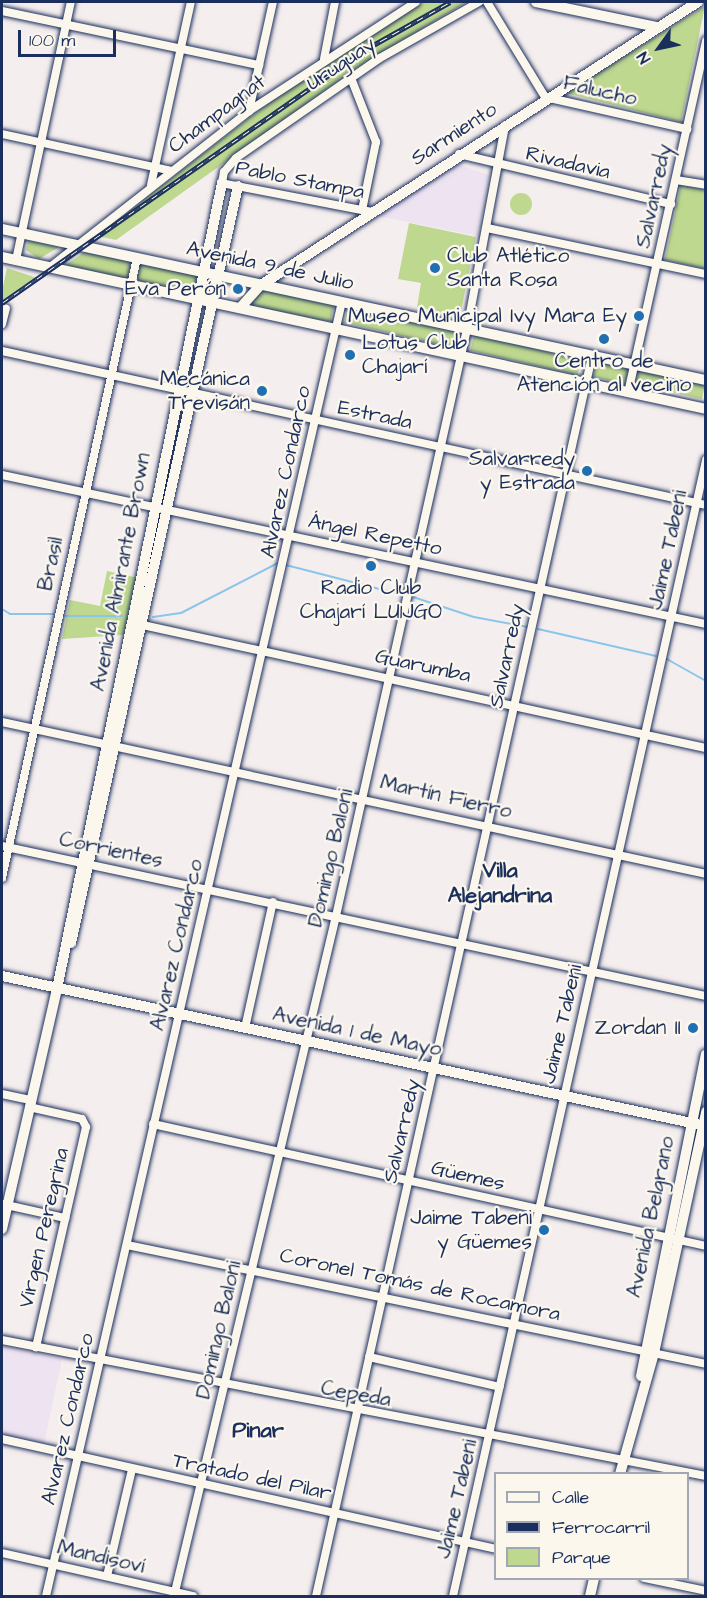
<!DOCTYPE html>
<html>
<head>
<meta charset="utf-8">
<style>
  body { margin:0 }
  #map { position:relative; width:707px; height:1598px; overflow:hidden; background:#f5eeee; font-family:"Architects Daughter",sans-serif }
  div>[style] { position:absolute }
  .built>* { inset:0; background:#eee3f1 }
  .green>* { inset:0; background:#bfd88f; transform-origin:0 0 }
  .round { border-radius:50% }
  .stream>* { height:2px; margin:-1px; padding:0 1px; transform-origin:1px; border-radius:1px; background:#8bc5ea }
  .roads { filter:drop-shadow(0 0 2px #1b2f5e) drop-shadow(0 0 2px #1b2f5e) }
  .street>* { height:8px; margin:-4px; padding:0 4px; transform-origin:4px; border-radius:4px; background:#fbf7ec }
  .secondary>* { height:10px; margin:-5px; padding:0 5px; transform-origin:5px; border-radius:5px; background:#fbf7ec }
  .rail>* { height:4.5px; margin-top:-2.25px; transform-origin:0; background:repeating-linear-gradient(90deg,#fbf7ec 0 7px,#1b2f5e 0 14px); box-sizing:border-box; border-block:2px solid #1b2f5e }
  .dots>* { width:16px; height:16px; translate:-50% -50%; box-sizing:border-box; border:3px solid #fbf7ec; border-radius:50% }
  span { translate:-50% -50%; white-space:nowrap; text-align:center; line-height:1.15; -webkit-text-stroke:4.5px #fbf7ec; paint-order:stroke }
  .street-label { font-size:21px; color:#1b2f5e }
  .poi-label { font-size:21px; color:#1b2f5e }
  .left { translate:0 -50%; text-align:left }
  .right { translate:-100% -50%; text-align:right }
  .neighbourhood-label { font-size:22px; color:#1b2f5e; font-weight:700 }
  .frame { position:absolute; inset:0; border:3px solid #1b2f5e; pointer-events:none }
  .legend { position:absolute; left:494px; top:1472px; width:195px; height:108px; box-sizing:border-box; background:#fbf7ec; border:2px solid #a1a7b3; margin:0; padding:8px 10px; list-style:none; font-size:18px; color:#1b2f5e }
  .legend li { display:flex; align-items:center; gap:12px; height:30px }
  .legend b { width:30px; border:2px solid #a1a7b3 }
  .north { position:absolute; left:629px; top:18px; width:60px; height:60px; -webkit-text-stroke:4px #fbf7ec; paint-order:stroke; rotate:237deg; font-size:16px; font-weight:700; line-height:24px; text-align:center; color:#1b2f5e }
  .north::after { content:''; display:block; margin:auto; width:21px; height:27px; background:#1b2f5e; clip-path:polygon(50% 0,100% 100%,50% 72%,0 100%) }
  .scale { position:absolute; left:18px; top:30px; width:98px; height:27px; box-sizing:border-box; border:3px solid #1b2f5e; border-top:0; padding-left:8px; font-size:18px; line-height:21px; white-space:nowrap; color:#1b2f5e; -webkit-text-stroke:4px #fbf7ec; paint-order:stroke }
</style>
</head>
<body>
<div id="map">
  <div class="built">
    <div style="clip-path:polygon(456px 164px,489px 175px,478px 236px,378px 216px)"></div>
    <div style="clip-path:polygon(2px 1346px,62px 1359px,44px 1444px,2px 1435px)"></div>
  </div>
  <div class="green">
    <div style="clip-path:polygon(422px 2px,467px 2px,358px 67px,116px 240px,97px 236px,271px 101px)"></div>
    <div style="clip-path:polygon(705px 6px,681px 122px,566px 93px)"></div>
    <div style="clip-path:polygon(681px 184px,705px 190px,705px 269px,665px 260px)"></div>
    <div class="round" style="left:510px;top:193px;width:22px;height:22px"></div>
    <div style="clip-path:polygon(409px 223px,476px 237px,460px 316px,417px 307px,421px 283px,398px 279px)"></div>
    <div style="clip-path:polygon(29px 240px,59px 247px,39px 259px,26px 250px)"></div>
    <div style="clip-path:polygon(86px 251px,132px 261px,127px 280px,66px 265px)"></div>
    <div style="left:140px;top:263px;width:60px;height:21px;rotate:11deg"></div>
    <div style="clip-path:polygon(7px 268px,37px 278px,2px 301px,2px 291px)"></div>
    <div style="clip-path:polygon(264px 290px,334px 305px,330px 322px,253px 306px,250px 301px)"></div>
    <div style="left:348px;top:307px;width:111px;height:16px;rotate:13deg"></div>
    <div style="left:474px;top:335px;width:110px;height:16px;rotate:13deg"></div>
    <div style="left:597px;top:361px;width:33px;height:16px;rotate:14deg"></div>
    <div style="left:638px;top:369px;width:69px;height:15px;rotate:13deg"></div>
    <div style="clip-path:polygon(107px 571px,139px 578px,124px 635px,62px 639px,70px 600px,100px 606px)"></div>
  </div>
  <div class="stream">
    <div style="left:413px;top:597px;width:64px;rotate:18.2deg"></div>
    <div style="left:474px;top:617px;width:55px;rotate:10.5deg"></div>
    <div style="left:2px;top:609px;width:9px;rotate:32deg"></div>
    <div style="left:10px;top:614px;width:44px"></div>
    <div style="left:66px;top:616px;width:56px"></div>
    <div style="left:153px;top:617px;width:28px;rotate:-8deg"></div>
    <div style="left:181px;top:613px;width:109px;rotate:-27.3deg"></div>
    <div style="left:278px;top:563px;width:129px;rotate:14.4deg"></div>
    <div style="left:538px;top:629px;width:121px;rotate:12.9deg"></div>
    <div style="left:665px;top:658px;width:47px;rotate:29.3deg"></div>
  </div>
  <div class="roads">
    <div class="street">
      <div style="left:487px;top:2px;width:111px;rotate:58.6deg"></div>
      <div style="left:545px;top:97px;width:146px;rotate:12.7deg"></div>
      <div style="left:2px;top:11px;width:263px;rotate:11.9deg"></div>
      <div style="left:324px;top:59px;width:58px;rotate:-79.1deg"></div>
      <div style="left:351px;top:78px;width:69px;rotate:68.7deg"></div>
      <div style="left:376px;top:142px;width:69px;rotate:101.6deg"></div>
      <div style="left:249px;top:111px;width:112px;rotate:-77.6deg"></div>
      <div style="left:2px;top:134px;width:173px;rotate:12.3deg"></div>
      <div style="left:459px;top:154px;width:218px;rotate:13.3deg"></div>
      <div style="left:676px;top:180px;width:30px;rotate:9deg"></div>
      <div style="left:151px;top:185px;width:187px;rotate:-77.7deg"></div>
      <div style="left:372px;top:212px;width:153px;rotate:-169.1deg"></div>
      <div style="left:222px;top:183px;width:11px;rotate:-80deg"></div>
      <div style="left:224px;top:172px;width:18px;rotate:-49deg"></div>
      <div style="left:236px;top:158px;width:175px;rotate:-34.8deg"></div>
      <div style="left:380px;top:58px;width:114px;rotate:-29.5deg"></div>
      <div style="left:487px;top:228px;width:224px;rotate:11.9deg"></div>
      <div style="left:16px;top:260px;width:264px;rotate:-78deg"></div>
      <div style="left:49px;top:268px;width:254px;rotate:-38.1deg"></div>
      <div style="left:249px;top:111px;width:199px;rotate:-33.1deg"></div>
      <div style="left:2px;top:324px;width:16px;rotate:-76deg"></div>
      <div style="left:2px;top:351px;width:721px;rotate:12.34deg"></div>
      <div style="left:628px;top:393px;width:361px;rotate:-77.5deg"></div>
      <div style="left:2px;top:475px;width:720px;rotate:11.95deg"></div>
      <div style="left:138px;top:624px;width:581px;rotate:12.32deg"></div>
      <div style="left:2px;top:722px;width:720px;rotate:12.18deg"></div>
      <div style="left:2px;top:846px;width:720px;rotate:12.03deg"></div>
      <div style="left:2px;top:878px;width:635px;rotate:-77.72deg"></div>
      <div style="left:245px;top:1028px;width:129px;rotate:-77.5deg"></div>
      <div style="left:2px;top:1094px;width:30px;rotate:12deg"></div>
      <div style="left:29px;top:1107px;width:54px;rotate:12.8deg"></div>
      <div style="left:82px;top:1119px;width:9px;rotate:63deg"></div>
      <div style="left:86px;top:1127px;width:226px;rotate:102.8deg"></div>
      <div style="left:153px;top:1124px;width:566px;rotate:12.44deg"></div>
      <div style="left:2px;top:1204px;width:65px;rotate:12.5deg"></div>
      <div style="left:127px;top:1245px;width:591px;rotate:11.61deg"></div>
      <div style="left:2px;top:1340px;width:717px;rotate:10.93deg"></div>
      <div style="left:369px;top:1357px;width:134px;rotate:12.9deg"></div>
      <div style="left:2px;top:1439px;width:506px;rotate:12.55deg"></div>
      <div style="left:2px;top:1553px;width:196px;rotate:12.7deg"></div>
      <div style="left:107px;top:1576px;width:110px;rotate:-76.8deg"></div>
      <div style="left:644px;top:1578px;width:63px;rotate:11.8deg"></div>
      <div style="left:46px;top:1596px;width:1327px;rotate:-77.12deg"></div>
      <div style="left:174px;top:1596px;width:699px;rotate:-76.6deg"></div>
      <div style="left:336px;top:916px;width:601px;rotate:-77.42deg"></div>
      <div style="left:467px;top:329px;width:207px;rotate:-79.4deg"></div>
      <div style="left:316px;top:1596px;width:1270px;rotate:-77.45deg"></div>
      <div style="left:453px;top:1596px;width:1164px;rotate:-77.44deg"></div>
    </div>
    <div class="secondary">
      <div style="left:536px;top:2px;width:124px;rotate:11.7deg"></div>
      <div style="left:2px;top:229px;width:720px;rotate:12.11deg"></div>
      <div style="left:2px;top:257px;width:720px;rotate:12.18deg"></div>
      <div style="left:240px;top:308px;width:31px;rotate:-48deg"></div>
      <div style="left:261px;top:285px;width:521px;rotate:-32.93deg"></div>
      <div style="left:71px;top:943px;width:775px;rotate:-77.56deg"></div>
      <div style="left:2px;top:976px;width:720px;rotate:12.03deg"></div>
      <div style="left:2px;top:1229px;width:246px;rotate:-77.1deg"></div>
      <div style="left:57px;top:989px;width:823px;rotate:-78.43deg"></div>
      <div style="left:641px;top:1376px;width:328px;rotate:-78.6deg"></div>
      <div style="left:620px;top:1474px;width:126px;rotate:-74.3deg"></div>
      <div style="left:654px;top:1353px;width:247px;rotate:-77.8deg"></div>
      <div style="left:590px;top:1596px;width:18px;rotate:-77deg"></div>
    </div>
  </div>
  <div class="rail">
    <div style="left:2px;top:303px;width:446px;rotate:-34.9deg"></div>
    <div style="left:368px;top:48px;width:94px;rotate:-29.3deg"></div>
  </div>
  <div class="dots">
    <div style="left:435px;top:268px;background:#1f6fb2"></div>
    <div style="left:238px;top:289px;background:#1f6fb2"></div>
    <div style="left:639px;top:316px;background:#1f6fb2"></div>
    <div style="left:604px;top:339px;background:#1f6fb2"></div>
    <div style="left:350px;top:355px;background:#1f6fb2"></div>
    <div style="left:262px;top:391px;background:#1f6fb2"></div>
    <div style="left:587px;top:471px;background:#1f6fb2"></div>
    <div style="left:371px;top:566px;background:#1f6fb2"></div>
    <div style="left:693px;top:1028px;background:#1f6fb2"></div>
    <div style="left:544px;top:1230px;background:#1f6fb2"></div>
  </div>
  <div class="street-label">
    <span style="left:341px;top:64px;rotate:-34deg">Uruguay</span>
    <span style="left:600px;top:91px;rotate:13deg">Falucho</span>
    <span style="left:217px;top:114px;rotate:-37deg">Champagnat</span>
    <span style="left:454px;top:134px;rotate:-33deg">Sarmiento</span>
    <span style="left:568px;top:163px;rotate:13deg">Rivadavia</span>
    <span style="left:300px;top:180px;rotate:11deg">Pablo Stampa</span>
    <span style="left:654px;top:196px;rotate:-78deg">Salvarredy</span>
    <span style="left:270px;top:266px;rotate:12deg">Avenida 9 de Julio</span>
    <span style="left:375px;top:415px;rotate:12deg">Estrada</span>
    <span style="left:286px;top:472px;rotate:-78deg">Alvarez Condarco</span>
    <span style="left:375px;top:535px;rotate:12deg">Ángel Repetto</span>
    <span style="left:668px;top:550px;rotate:-78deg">Jaime Tabeni</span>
    <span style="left:51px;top:564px;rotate:-78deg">Brasil</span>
    <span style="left:121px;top:572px;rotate:-79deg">Avenida Almirante Brown</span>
    <span style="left:507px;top:656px;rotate:-78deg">Salvarredy</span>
    <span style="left:423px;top:666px;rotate:12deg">Guarumba</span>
    <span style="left:446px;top:797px;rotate:13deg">Martín Fierro</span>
    <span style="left:111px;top:850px;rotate:12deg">Corrientes</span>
    <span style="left:331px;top:858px;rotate:-77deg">Domingo Baloni</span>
    <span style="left:177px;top:945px;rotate:-77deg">Alvarez Condarco</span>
    <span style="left:562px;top:1024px;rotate:-77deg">Jaime Tabeni</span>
    <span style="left:357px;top:1032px;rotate:12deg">Avenida 1 de Mayo</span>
    <span style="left:402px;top:1131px;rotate:-77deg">Salvarredy</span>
    <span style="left:468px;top:1176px;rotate:13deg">Güemes</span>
    <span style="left:651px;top:1217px;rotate:-78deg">Avenida Belgrano</span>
    <span style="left:44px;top:1228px;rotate:-77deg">Virgen Peregrina</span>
    <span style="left:420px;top:1285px;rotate:12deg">Coronel Tomás de Rocamora</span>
    <span style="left:219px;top:1330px;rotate:-77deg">Domingo Baloni</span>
    <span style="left:356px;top:1394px;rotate:10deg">Cepeda</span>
    <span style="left:68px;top:1419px;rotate:-77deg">Alvarez Condarco</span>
    <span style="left:252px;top:1477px;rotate:12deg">Tratado del Pilar</span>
    <span style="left:457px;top:1499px;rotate:-77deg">Jaime Tabeni</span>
    <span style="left:101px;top:1557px;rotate:13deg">Mandisoví</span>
  </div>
  <div class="poi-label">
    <span class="left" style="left:447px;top:268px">Club Atlético<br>Santa Rosa</span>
    <span class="right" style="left:226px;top:289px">Eva Perón</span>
    <span class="right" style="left:627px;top:316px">Museo Municipal Ivy Mara Ey</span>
    <span class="left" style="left:362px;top:355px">Lotus Club<br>Chajarí</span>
    <span style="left:604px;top:373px">Centro de<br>Atención al vecino</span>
    <span class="right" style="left:250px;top:391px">Mecánica<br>Trevisán</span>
    <span class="right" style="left:575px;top:471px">Salvarredy<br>y Estrada</span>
    <span style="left:371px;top:600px">Radio Club<br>Chajarí LU1JGO</span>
    <span class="right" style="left:681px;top:1028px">Zordan II</span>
    <span class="right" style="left:532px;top:1230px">Jaime Tabeni<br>y Güemes</span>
  </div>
  <div class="neighbourhood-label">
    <span style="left:500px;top:883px">Villa<br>Alejandrina</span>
    <span style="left:258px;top:1431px">Pinar</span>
  </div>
  <div class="frame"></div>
  <ul class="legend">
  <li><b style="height:8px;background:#fbf7ec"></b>Calle</li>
  <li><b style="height:8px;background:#1b2f5e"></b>Ferrocarril</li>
  <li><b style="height:16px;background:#bfd88f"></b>Parque</li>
  </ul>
  <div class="north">N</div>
  <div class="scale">100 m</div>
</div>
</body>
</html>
